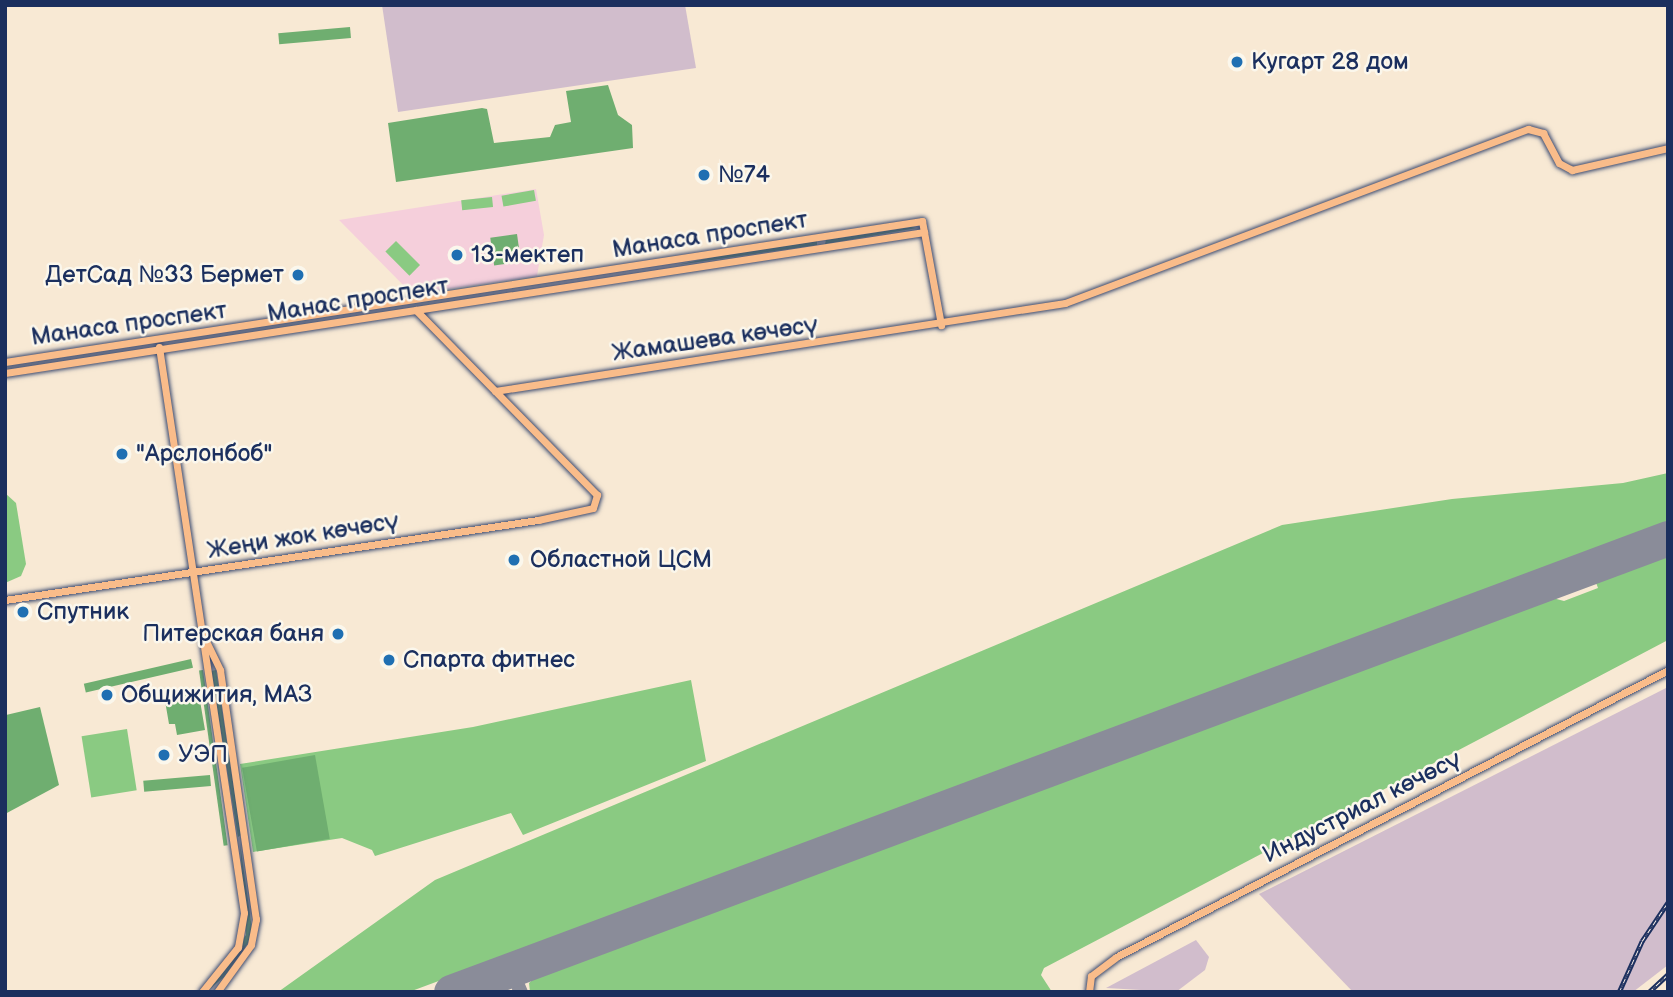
<!DOCTYPE html>
<html>
<head>
<meta charset="utf-8">
<style>
  body { margin:0 }
  #map { position:relative; width:1673px; height:997px; overflow:hidden; background:#f8e9d4; font-family:"Balsamiq Sans",sans-serif }
  div>[style] { position:absolute }
  .built>* { inset:0; background:#f5cfdb }
  .industrial>* { inset:0; background:#d1bdcc }
  .green>* { inset:0; background:#8aca82; transform-origin:0 0 }
  .forest>* { inset:0; background:#6fae70; transform-origin:0 0 }
  .taxiway>* { height:14px; margin:-7px; padding:0 7px; transform-origin:7px; border-radius:7px; background:#8a8c99 }
  .runway>* { height:35px; margin:-17.5px; padding:0 17.5px; transform-origin:17.5px; border-radius:17.5px; background:#8a8c99 }
  .roads { filter:drop-shadow(0 0 2px #3c4b70) drop-shadow(0 0 2px #3c4b70) }
  .major>* { height:7px; margin:-3.5px; padding:0 3.5px; transform-origin:3.5px; border-radius:3.5px; background:#f9bc8a }
  .rail>* { height:4.5px; margin-top:-2.25px; transform-origin:0; background:repeating-linear-gradient(90deg,#fbf7ec 0 5px,#1b2f5e 0 10px); box-sizing:border-box; border-block:2px solid #1b2f5e }
  .dots>* { width:19px; height:19px; translate:-50% -50%; box-sizing:border-box; border:4px solid #fbf7ec; border-radius:50% }
  span { translate:-50% -50%; white-space:nowrap; text-align:center; line-height:1.15; -webkit-text-stroke:5px #fbf7ec; paint-order:stroke }
  .poi-label { font-size:24px; color:#1b2f5e }
  .left { translate:0 -50%; text-align:left }
  .right { translate:-100% -50%; text-align:right }
  .street-label { font-size:24px; color:#1b2f5e }
  .frame { position:absolute; inset:0; border:7px solid #1b2f5e; pointer-events:none }
</style>
</head>
<body>
<div id="map">
  <div class="built">
    <div style="clip-path:polygon(536px 189px,544px 235px,537px 276px,412px 294px,339px 220px)"></div>
  </div>
  <div class="industrial">
    <div style="clip-path:polygon(382px 5px,685px 5px,696px 68px,398px 112px)"></div>
    <div style="clip-path:polygon(1668px 687px,1668px 965px,1633px 992px,1353px 992px,1259px 894px)"></div>
    <div style="clip-path:polygon(1196px 940px,1209px 957px,1205px 970px,1176px 992px,1106px 988px)"></div>
  </div>
  <div class="green">
    <div style="left:534px;top:190px;width:11px;height:33px;rotate:80deg"></div>
    <div style="left:492px;top:197px;width:10px;height:31px;rotate:84deg"></div>
    <div style="left:396px;top:241px;width:34px;height:15px;rotate:45deg"></div>
    <div style="clip-path:polygon(1668px 473px,1668px 524px,409px 992px,278px 992px,435px 880px,1282px 525px,1452px 499px,1623px 483px)"></div>
    <div style="clip-path:polygon(5px 493px,16px 503px,26px 564px,21px 576px,5px 583px)"></div>
    <div style="clip-path:polygon(1668px 553px,1668px 640px,1044px 968px,1041px 975px,1052px 992px,530px 992px,529px 983px,539px 974px,1549px 597px,1564px 601px,1598px 588px,1595px 580px)"></div>
    <div style="clip-path:polygon(691px 680px,706px 761px,523px 835px,511px 813px,375px 856px,372px 850px,342px 838px,253px 852px,240px 764px,473px 727px)"></div>
    <div style="left:127px;top:729px;width:62px;height:46px;rotate:81deg"></div>
  </div>
  <div class="forest">
    <div style="left:350px;top:27px;width:11px;height:72px;rotate:85deg"></div>
    <div style="clip-path:polygon(608px 85px,618px 115px,632px 125px,633px 148px,396px 182px,388px 123px,482px 108px,487px 109px,494px 143px,550px 137px,555px 125px,571px 122px,566px 91px)"></div>
    <div style="clip-path:polygon(911px 227px,917px 228px,825px 244px,826px 240px)"></div>
    <div style="left:517px;top:234px;width:28px;height:27px;rotate:82deg"></div>
    <div style="clip-path:polygon(817px 241px,817px 245px,677px 265px,723px 255px)"></div>
    <div style="left:191px;top:659px;width:9px;height:110px;rotate:77deg"></div>
    <div style="left:203px;top:670px;width:177px;height:4px;rotate:82deg"></div>
    <div style="clip-path:polygon(216px 670px,241px 835px,238px 837px,211px 671px)"></div>
    <div style="clip-path:polygon(198px 689px,205px 730px,177px 735px,175px 724px,169px 724px,164px 695px)"></div>
    <div style="clip-path:polygon(40px 707px,59px 785px,5px 814px,6px 715px)"></div>
    <div style="left:315px;top:755px;width:85px;height:74px;rotate:80deg"></div>
    <div style="left:210px;top:775px;width:11px;height:67px;rotate:85deg"></div>
    <div style="clip-path:polygon(240px 843px,252px 929px,248px 943px,224px 977px,206px 992px,246px 935px)"></div>
  </div>
  <div class="taxiway">
    <div style="left:511px;top:969px;width:25px;rotate:67deg"></div>
  </div>
  <div class="runway">
    <div style="left:451px;top:992px;width:1299px;rotate:-20.46deg"></div>
  </div>
  <div class="roads">
    <div class="major">
      <div style="left:159px;top:347px;width:572px;rotate:81.46deg"></div>
      <div style="left:244px;top:913px;width:35px;rotate:100deg"></div>
      <div style="left:238px;top:947px;width:58px;rotate:128.7deg"></div>
      <div style="left:5px;top:362px;width:928px;rotate:-8.74deg"></div>
      <div style="left:922px;top:221px;width:106px;rotate:79.6deg"></div>
      <div style="left:5px;top:373px;width:930px;rotate:-8.72deg"></div>
      <div style="left:495px;top:391px;width:577px;rotate:-8.78deg"></div>
      <div style="left:1065px;top:303px;width:495px;rotate:-20.6deg"></div>
      <div style="left:1528px;top:129px;width:16px;rotate:15deg"></div>
      <div style="left:1543px;top:133px;width:34px;rotate:62deg"></div>
      <div style="left:1559px;top:163px;width:15px;rotate:28deg"></div>
      <div style="left:1572px;top:170px;width:98px;rotate:-12.9deg"></div>
      <div style="left:5px;top:600px;width:539px;rotate:-8.54deg"></div>
      <div style="left:538px;top:520px;width:56px;rotate:-12.3deg"></div>
      <div style="left:593px;top:508px;width:14px;rotate:-73deg"></div>
      <div style="left:597px;top:495px;width:259px;rotate:-134.4deg"></div>
      <div style="left:207px;top:643px;width:30px;rotate:64deg"></div>
      <div style="left:220px;top:670px;width:252px;rotate:81.8deg"></div>
      <div style="left:256px;top:919px;width:26px;rotate:101deg"></div>
      <div style="left:251px;top:945px;width:58px;rotate:125.9deg"></div>
      <div style="left:1089px;top:992px;width:16px;rotate:-83deg"></div>
      <div style="left:1091px;top:976px;width:31px;rotate:-37deg"></div>
      <div style="left:1116px;top:957px;width:622px;rotate:-27.47deg"></div>
    </div>
  </div>
  <div class="rail">
    <div style="left:1619px;top:992px;width:56px;rotate:-65.7deg"></div>
    <div style="left:1642px;top:941px;width:47px;rotate:-56.3deg"></div>
    <div style="left:1649px;top:992px;width:26px;rotate:-43deg"></div>
  </div>
  <div class="dots">
    <div style="left:1237px;top:62px;background:#1f6fb2"></div>
    <div style="left:704px;top:175px;background:#1f6fb2"></div>
    <div style="left:457px;top:255px;background:#1f6fb2"></div>
    <div style="left:298px;top:275px;background:#1f6fb2"></div>
    <div style="left:122px;top:454px;background:#1f6fb2"></div>
    <div style="left:514px;top:560px;background:#1f6fb2"></div>
    <div style="left:23px;top:612px;background:#1f6fb2"></div>
    <div style="left:338px;top:634px;background:#1f6fb2"></div>
    <div style="left:389px;top:660px;background:#1f6fb2"></div>
    <div style="left:107px;top:695px;background:#1f6fb2"></div>
    <div style="left:164px;top:755px;background:#1f6fb2"></div>
  </div>
  <div class="poi-label">
    <span class="left" style="left:1251px;top:62px">Кугарт 28 дом</span>
    <span class="left" style="left:718px;top:175px">№74</span>
    <span class="left" style="left:471px;top:255px">13-мектеп</span>
    <span class="right" style="left:284px;top:275px">ДетСад №33 Бермет</span>
    <span class="left" style="left:136px;top:454px">"Арслонбоб"</span>
    <span class="left" style="left:530px;top:560px">Областной ЦСМ</span>
    <span class="left" style="left:37px;top:612px">Спутник</span>
    <span class="right" style="left:324px;top:634px">Питерская баня</span>
    <span class="left" style="left:403px;top:660px">Спарта фитнес</span>
    <span class="left" style="left:121px;top:695px">Общижития, МАЗ</span>
    <span class="left" style="left:178px;top:755px">УЭП</span>
  </div>
  <div class="street-label">
    <span style="left:710px;top:235px;rotate:-9deg">Манаса проспект</span>
    <span style="left:358px;top:300px;rotate:-9deg">Манас проспект</span>
    <span style="left:129px;top:324px;rotate:-8deg">Манаса проспект</span>
    <span style="left:715px;top:339px;rotate:-8deg">Жамашева көчөсү</span>
    <span style="left:303px;top:536px;rotate:-9deg">Жеңи жок көчөсү</span>
    <span style="left:1362px;top:807px;rotate:-27deg">Индустриал көчөсү</span>
  </div>
  <div class="frame"></div>
</div>
</body>
</html>
